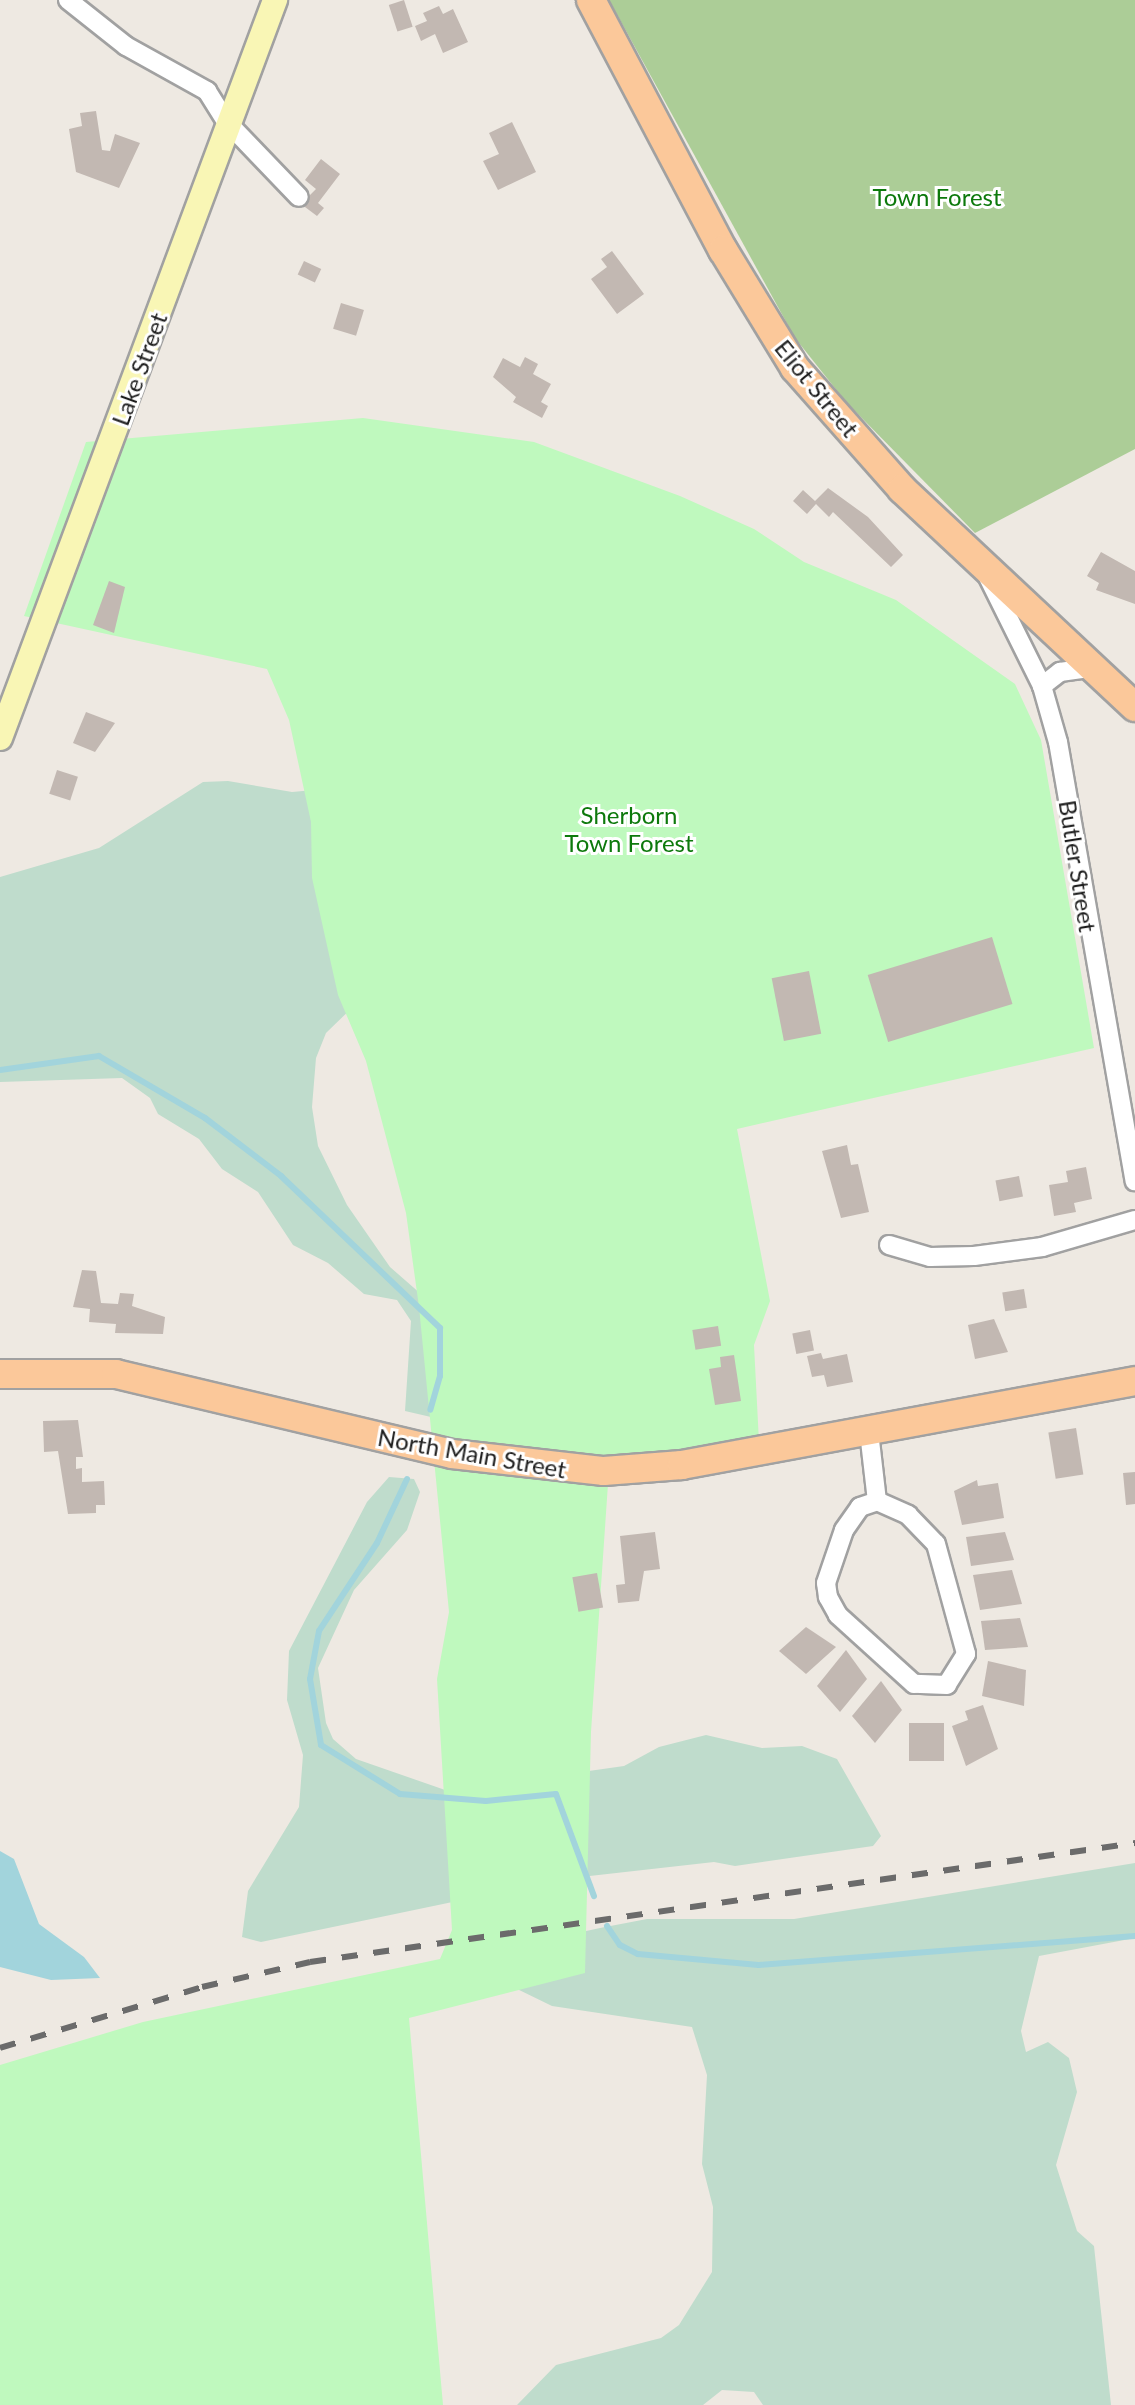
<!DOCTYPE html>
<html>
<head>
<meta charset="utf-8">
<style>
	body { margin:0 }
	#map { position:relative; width:1135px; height:2405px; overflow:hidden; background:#eee9e2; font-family:Lato,sans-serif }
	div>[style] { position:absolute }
	.forest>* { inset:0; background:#accd97 }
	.wetland>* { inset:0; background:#bfdccc }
	.park>* { inset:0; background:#bff9be }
	.water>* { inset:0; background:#a2d4dc }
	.stream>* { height:6px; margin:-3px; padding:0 3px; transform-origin:3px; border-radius:3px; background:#a2d4dc }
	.building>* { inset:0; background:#c2b8b2; transform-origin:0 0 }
	.roads { filter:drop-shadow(2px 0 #a1a1a1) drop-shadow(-2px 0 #a1a1a1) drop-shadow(0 2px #a1a1a1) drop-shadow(0 -2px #a1a1a1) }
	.street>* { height:18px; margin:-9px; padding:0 9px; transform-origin:9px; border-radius:9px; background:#fff }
	.secondary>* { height:24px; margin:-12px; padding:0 12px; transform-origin:12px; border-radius:12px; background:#f9f6b5 }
	.primary>* { height:28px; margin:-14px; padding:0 14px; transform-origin:14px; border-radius:14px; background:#fbc89a }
	.rail>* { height:6px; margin-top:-3px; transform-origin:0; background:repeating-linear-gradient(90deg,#6b6b6b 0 16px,transparent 0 32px) }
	span { translate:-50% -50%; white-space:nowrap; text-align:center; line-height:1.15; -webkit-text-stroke:6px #fff; paint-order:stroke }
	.park-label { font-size:24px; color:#0d790c }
	.street-label { font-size:24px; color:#1d1d1d }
</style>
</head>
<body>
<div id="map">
	<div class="forest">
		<div style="clip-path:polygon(609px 0,1135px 0,1135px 449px,975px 533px,846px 402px,795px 338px)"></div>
	</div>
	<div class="wetland">
		<div style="clip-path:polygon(228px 781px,292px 792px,402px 782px,360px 1000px,326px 1033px,316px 1058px,312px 1107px,318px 1146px,347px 1205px,390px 1267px,461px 1329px,444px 1420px,405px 1411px,411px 1321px,397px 1300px,364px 1294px,328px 1263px,293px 1245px,258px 1192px,222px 1169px,199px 1139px,158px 1114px,150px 1098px,122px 1078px,0 1082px,0 877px,99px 848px,203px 782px)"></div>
		<div style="clip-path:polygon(389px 1477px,414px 1479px,420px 1492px,407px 1530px,354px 1590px,318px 1668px,326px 1723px,333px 1739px,356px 1759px,448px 1791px,624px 1766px,659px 1747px,706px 1735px,762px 1748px,802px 1746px,837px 1759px,881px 1836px,873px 1846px,735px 1866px,714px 1862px,563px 1879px,261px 1942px,242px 1937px,248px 1891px,299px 1807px,303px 1755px,287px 1700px,289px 1651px,367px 1502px)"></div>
		<div style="clip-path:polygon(1135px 1863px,1135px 1938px,1039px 1956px,1021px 2031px,1026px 2052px,1048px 2042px,1069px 2058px,1077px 2092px,1056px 2165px,1077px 2231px,1094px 2246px,1111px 2405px,763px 2405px,754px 2392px,722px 2390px,703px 2405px,517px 2405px,556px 2365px,661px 2338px,679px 2325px,712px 2272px,713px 2207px,702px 2164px,707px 2075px,692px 2027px,552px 2006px,513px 1987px,577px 1933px,600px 1928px,647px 1919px,794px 1919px)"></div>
	</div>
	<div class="park">
		<div style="clip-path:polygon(363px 418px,534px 442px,680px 496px,754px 529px,804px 562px,896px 600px,1015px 684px,1041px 740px,1094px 1048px,737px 1129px,770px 1301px,754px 1345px,759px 1442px,608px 1484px,591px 1732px,585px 1973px,409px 2018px,443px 2405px,0 2405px,0 2065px,143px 2022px,440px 1959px,452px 1930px,437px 1679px,449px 1612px,419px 1307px,406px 1213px,366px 1061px,338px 995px,312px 878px,311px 822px,289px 720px,267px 669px,24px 616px,86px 442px)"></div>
	</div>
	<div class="water">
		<div style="clip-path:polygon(0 1851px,14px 1859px,39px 1924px,84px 1957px,100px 1978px,51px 1980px,0 1967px)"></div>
	</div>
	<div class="stream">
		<div style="left:0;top:1070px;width:100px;rotate:-8deg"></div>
		<div style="left:99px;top:1056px;width:123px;rotate:30.3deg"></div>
		<div style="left:205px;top:1118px;width:96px;rotate:37.3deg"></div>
		<div style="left:281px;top:1176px;width:220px;rotate:43.7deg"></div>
		<div style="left:440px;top:1328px;width:48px;rotate:90deg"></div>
		<div style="left:440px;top:1376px;width:35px;rotate:106deg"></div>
		<div style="left:407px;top:1479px;width:71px;rotate:115.1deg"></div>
		<div style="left:377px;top:1543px;width:105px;rotate:123.4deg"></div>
		<div style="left:319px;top:1631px;width:49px;rotate:100.6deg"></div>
		<div style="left:310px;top:1679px;width:67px;rotate:80.5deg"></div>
		<div style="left:321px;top:1745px;width:93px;rotate:31.8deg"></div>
		<div style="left:400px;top:1794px;width:86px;rotate:4.7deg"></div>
		<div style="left:486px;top:1801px;width:70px;rotate:-5.7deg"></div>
		<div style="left:556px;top:1794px;width:109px;rotate:69.6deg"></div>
		<div style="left:607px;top:1926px;width:23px;rotate:56deg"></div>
		<div style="left:620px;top:1945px;width:20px;rotate:27deg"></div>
		<div style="left:638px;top:1954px;width:121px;rotate:5.2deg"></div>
		<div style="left:759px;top:1965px;width:377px;rotate:-4.4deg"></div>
	</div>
	<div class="building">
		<div style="left:404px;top:0;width:28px;height:16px;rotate:72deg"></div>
		<div style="clip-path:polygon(439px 6px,443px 14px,453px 9px,468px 42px,443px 53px,435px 34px,421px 41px,415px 26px,427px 21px,423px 13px)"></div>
		<div style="clip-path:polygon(96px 111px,102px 150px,110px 151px,115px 134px,140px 143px,119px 188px,76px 172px,69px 129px,82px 126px,80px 113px)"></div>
		<div style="clip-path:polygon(512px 122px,536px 172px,498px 190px,483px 161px,499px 154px,489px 133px)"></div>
		<div style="clip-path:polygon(321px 159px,340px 174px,318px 203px,324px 208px,317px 216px,301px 204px,316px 189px,305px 180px)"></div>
		<div style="clip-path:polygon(612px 251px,644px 294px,617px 314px,591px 279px,607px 267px,601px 259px)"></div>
		<div style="left:304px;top:261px;width:19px;height:15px;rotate:25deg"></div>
		<div style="left:341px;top:303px;width:24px;height:27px;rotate:17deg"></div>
		<div style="clip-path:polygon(525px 357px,538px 364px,533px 374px,551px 384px,541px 402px,548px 406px,542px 418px,513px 402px,516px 397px,493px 377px,503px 358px,520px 367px)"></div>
		<div style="clip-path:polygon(828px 488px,868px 517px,903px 555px,891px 567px,833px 512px,829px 517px,816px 504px,807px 514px,793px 501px,803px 490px,815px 501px)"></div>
		<div style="clip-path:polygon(1101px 552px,1135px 571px,1135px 604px,1096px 590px,1099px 583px,1087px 576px)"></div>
		<div style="clip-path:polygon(109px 581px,125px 587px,114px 633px,93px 625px)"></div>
		<div style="clip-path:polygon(86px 712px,115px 723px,95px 752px,73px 743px)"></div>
		<div style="left:57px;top:770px;width:22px;height:25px;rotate:18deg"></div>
		<div style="left:992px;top:937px;width:70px;height:130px;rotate:73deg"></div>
		<div style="left:809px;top:971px;width:64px;height:38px;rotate:79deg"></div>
		<div style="clip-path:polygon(847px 1145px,851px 1165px,858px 1164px,869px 1212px,841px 1218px,822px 1151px)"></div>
		<div style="clip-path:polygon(1086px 1167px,1092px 1199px,1074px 1203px,1076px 1212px,1054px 1216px,1049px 1185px,1068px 1182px,1066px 1171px)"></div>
		<div style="left:1019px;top:1176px;width:21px;height:24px;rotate:79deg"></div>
		<div style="clip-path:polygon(82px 1270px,96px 1271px,101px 1303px,118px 1304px,120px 1293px,134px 1294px,132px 1306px,165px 1317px,163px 1334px,115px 1333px,116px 1324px,89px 1322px,90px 1309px,73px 1307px)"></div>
		<div style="left:1024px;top:1289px;width:19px;height:22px;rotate:81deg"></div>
		<div style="clip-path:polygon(994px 1319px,1008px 1352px,975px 1359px,968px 1325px)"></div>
		<div style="left:718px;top:1326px;width:20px;height:26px;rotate:81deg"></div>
		<div style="left:810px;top:1330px;width:21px;height:18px;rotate:79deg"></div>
		<div style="clip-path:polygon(821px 1353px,823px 1359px,847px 1354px,853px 1382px,827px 1387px,824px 1375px,812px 1377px,807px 1356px)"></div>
		<div style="clip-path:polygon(734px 1355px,741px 1401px,715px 1405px,709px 1369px,721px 1367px,720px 1357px)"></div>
		<div style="clip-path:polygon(78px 1420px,83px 1457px,76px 1457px,76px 1469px,82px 1468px,82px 1482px,104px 1481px,105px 1505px,96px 1505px,96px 1513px,68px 1514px,58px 1451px,44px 1452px,43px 1421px)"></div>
		<div style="left:1076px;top:1428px;width:47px;height:28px;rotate:81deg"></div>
		<div style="clip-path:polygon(1135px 1472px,1135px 1504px,1126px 1505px,1123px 1473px)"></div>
		<div style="clip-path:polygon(977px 1480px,978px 1486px,998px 1483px,1004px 1518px,962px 1525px,954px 1491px)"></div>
		<div style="clip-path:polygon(655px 1532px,660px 1569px,644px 1571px,639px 1601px,618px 1603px,616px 1585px,625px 1584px,620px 1536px)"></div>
		<div style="clip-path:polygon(1005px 1532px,1014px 1560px,971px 1566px,966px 1537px)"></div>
		<div style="clip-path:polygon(1012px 1570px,1022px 1604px,980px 1610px,973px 1575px)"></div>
		<div style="left:597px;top:1573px;width:35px;height:25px;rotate:80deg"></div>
		<div style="clip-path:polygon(1020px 1618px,1028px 1647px,985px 1650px,981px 1621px)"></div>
		<div style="clip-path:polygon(806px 1627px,836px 1647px,806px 1674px,779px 1651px)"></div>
		<div style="clip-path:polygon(846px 1650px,867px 1679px,840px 1712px,817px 1686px)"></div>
		<div style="clip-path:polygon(988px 1661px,1026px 1670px,1024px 1706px,982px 1696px)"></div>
		<div style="clip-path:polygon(881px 1681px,902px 1710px,875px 1743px,852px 1716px)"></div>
		<div style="clip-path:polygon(983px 1705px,998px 1749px,966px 1766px,952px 1726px,968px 1720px,965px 1711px)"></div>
		<div style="left:909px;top:1723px;width:35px;height:38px"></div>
	</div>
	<div class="roads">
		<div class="street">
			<div style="left:68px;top:0;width:74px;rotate:38.4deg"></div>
			<div style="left:126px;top:46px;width:93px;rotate:29.1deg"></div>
			<div style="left:207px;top:91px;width:36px;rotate:58deg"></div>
			<div style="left:226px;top:121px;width:105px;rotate:46.2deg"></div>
			<div style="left:988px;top:577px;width:122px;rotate:63.6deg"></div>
			<div style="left:1042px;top:686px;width:58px;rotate:74.1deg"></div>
			<div style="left:1058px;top:742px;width:446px;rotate:80.1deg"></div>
			<div style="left:1042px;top:686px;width:23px;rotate:-38deg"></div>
			<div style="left:1060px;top:672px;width:29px;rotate:-8deg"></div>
			<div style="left:889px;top:1245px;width:43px;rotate:16.3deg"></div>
			<div style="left:930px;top:1257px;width:44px;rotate:-1.3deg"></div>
			<div style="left:974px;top:1256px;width:69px;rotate:-7.5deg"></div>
			<div style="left:1042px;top:1247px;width:97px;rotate:-16.2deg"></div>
			<div style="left:869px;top:1432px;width:69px;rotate:83.4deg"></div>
			<div style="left:877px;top:1501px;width:34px;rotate:24deg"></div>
			<div style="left:908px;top:1515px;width:40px;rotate:46deg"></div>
			<div style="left:936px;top:1544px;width:114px;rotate:74.7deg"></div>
			<div style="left:966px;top:1654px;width:36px;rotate:122deg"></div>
			<div style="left:947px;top:1685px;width:33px;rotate:-178deg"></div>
			<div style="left:914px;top:1684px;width:103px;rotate:-137.8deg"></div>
			<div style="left:838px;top:1615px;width:21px;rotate:-119deg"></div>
			<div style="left:828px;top:1597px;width:14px;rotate:-98deg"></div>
			<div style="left:826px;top:1583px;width:56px;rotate:-71.2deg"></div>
			<div style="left:844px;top:1530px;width:28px;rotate:-55deg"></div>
			<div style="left:860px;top:1507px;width:18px;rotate:-19deg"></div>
		</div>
		<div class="secondary">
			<div style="left:0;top:738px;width:788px;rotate:-69.56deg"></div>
		</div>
		<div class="primary">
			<div style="left:591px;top:0;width:283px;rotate:62.2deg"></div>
			<div style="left:723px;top:250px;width:138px;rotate:58.6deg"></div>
			<div style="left:795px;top:368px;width:162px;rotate:48.5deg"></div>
			<div style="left:902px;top:489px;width:319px;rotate:43.1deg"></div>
			<div style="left:0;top:1374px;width:116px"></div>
			<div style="left:116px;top:1374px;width:345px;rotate:13.4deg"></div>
			<div style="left:452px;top:1454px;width:153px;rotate:6.4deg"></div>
			<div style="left:604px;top:1471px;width:78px;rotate:-4.4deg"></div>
			<div style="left:682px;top:1465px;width:461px;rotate:-10.5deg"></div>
		</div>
	</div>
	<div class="rail">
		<div style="left:0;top:2048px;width:211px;rotate:-16.8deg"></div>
		<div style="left:202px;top:1987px;width:111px;rotate:-13deg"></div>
		<div style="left:310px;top:1962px;width:834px;rotate:-8.21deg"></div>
	</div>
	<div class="park-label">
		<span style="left:937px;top:197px">Town Forest</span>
		<span style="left:629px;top:829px">Sherborn<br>Town Forest</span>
	</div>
	<div class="street-label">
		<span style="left:139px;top:369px;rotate:-70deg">Lake Street</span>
		<span style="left:817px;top:388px;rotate:51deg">Eliot Street</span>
		<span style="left:1078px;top:866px;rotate:81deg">Butler Street</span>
		<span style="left:472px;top:1453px;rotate:10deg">North Main Street</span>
	</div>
</div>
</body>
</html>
